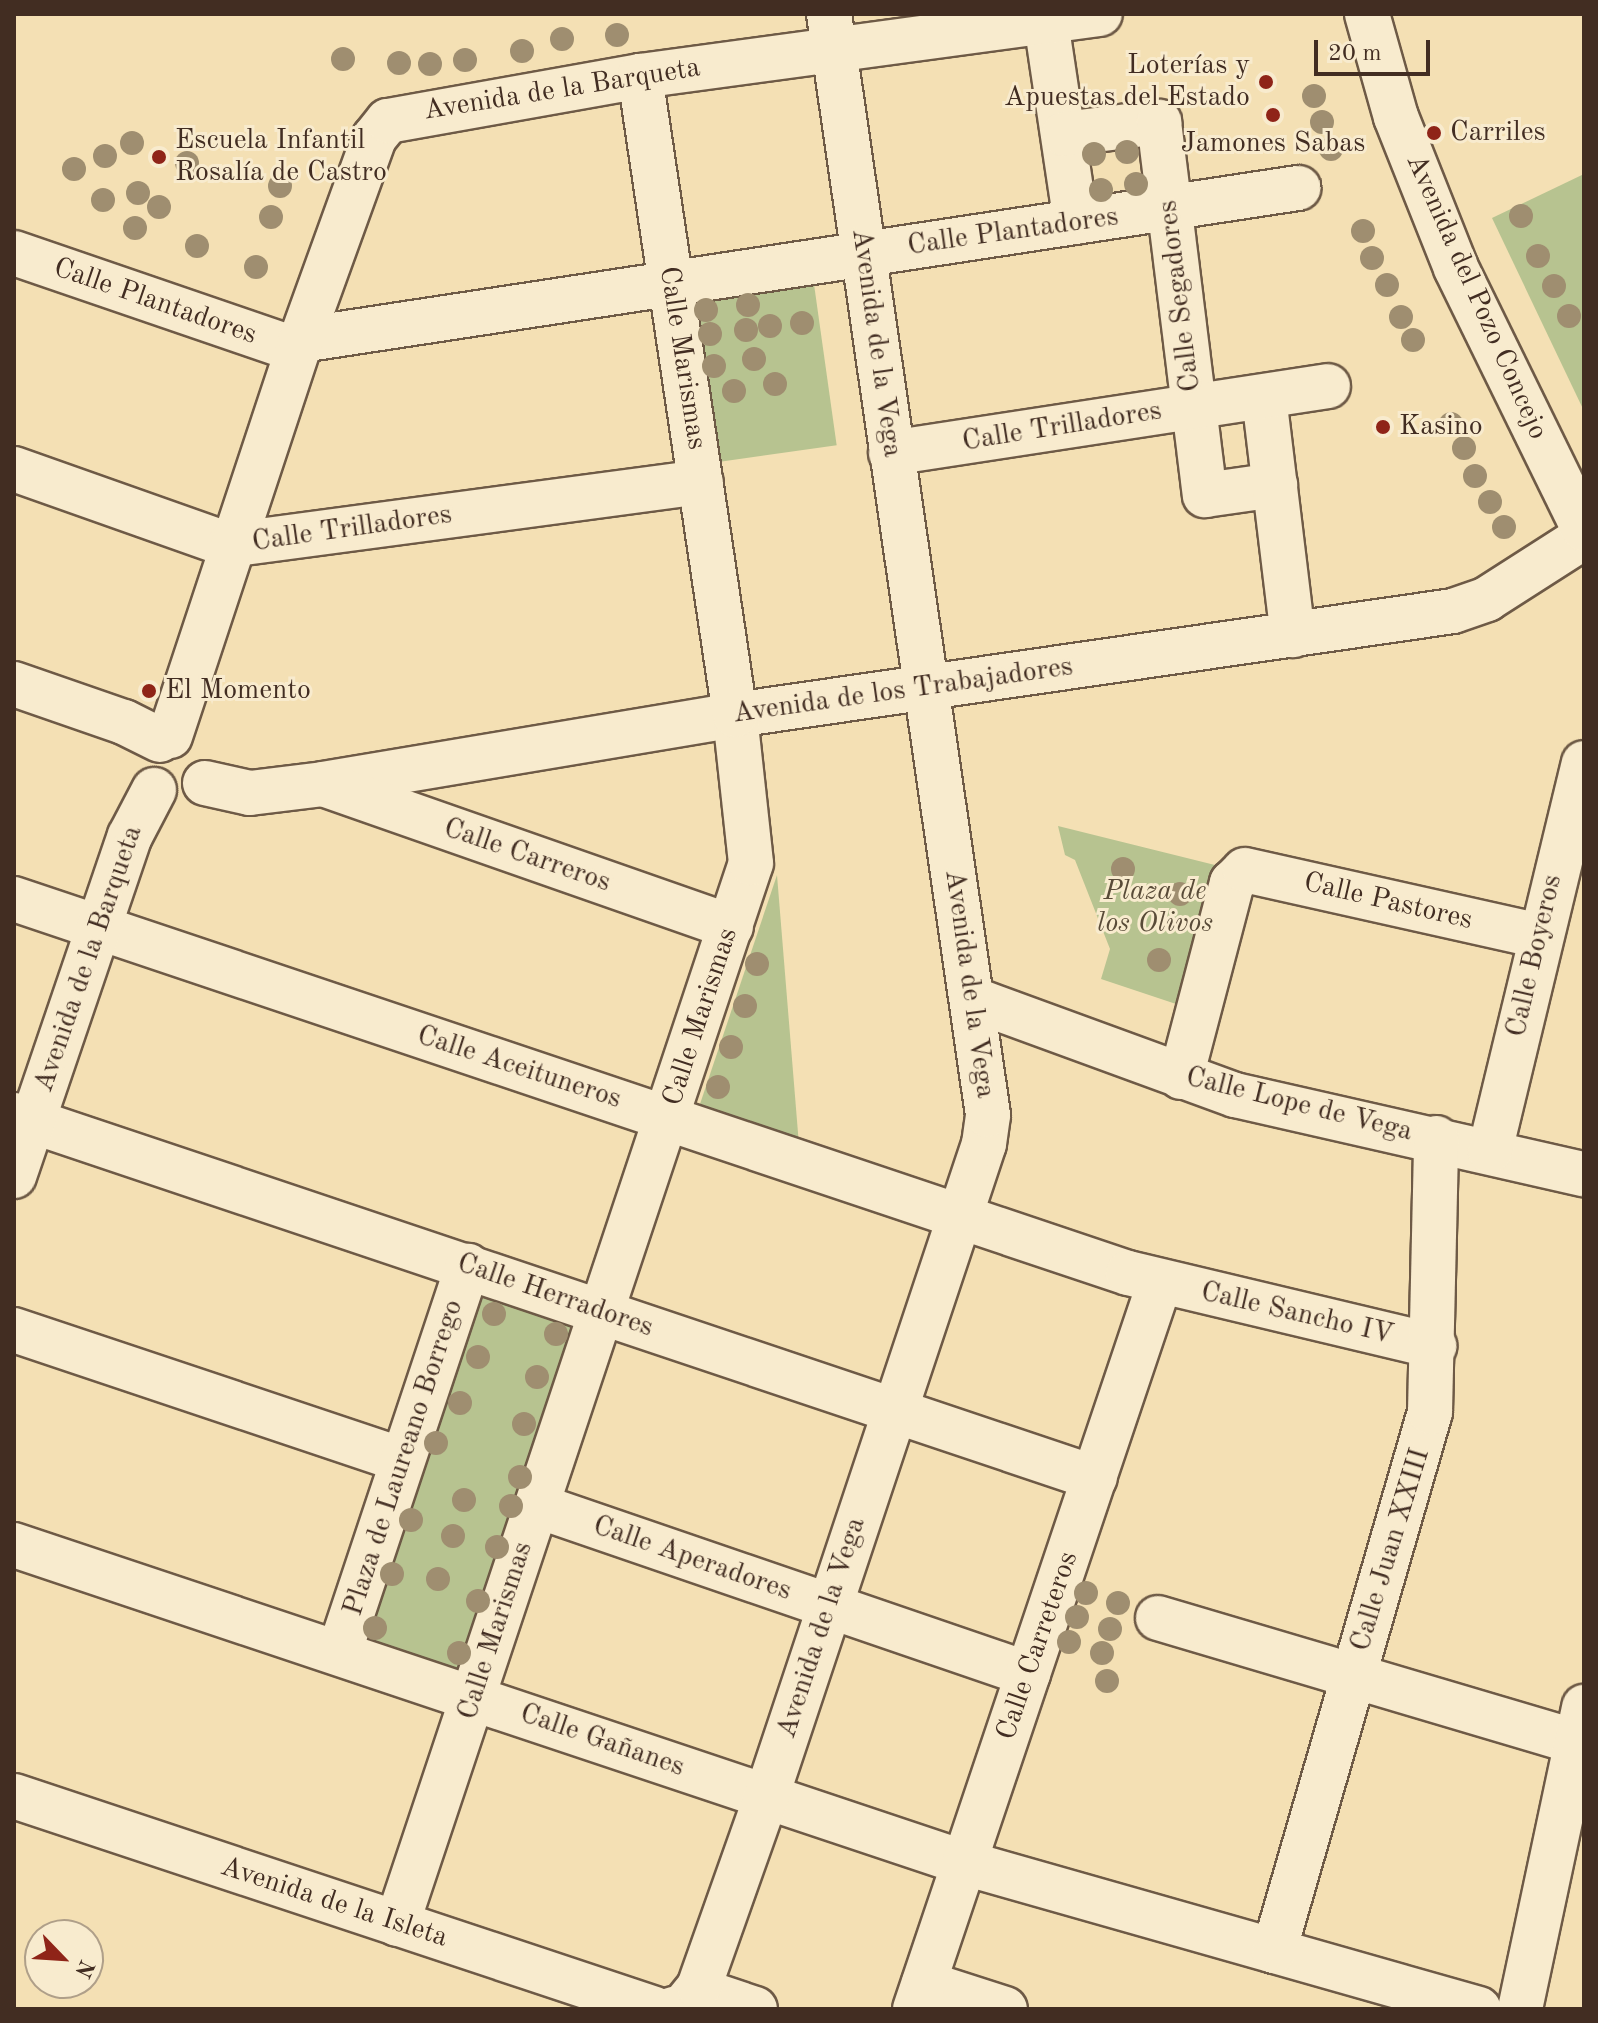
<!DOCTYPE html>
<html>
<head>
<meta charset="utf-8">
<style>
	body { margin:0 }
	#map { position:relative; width:1598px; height:2023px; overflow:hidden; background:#f4e0b4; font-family:"Old Standard TT",serif }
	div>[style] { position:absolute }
	.green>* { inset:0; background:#b7c390; transform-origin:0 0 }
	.roads { filter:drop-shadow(2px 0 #6e5a46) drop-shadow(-2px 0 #6e5a46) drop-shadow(0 2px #6e5a46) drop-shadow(0 -2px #6e5a46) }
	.street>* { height:44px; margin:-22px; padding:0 22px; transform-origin:22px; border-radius:22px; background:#f8ebce }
	.secondary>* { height:44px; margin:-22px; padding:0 22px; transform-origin:22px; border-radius:22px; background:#f8ebce }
	.trees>* { width:24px; height:24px; margin:-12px; border-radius:50%; background:#9f8e70 }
	.dots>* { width:22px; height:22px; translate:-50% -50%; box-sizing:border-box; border:4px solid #f8ebce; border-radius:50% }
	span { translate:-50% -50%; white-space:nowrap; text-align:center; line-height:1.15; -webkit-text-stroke:6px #f8ebce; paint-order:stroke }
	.poi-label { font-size:28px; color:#422d22 }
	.right { translate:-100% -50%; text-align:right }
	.left { translate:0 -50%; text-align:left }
	.street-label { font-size:28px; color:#422d22 }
	.park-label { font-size:28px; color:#594b38; font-style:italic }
	.frame { position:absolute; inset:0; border:16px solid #422d22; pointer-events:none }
	.north { position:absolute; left:24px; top:1919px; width:80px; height:80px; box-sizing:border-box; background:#f8ebce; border:2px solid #af9f89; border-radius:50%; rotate:115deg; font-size:22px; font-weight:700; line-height:32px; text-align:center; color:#422d22 }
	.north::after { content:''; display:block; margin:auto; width:28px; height:36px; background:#8f2418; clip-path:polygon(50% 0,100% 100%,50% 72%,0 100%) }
	.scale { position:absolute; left:1314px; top:40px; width:116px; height:36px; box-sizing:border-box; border:4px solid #422d22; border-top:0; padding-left:10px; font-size:24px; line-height:28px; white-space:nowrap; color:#422d22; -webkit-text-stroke:6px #f8ebce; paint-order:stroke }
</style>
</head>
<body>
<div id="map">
	<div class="green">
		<div style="clip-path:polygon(1584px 174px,1584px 411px,1492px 218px)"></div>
		<div style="left:813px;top:277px;width:170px;height:123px;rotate:82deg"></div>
		<div style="clip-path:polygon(1058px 826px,1223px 867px,1188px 1008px,1101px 979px,1110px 949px,1075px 860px,1065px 855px)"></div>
		<div style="clip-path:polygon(777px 875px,799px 1145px,698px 1110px)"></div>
		<div style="left:475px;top:1283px;width:117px;height:378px;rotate:18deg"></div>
	</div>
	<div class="roads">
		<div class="street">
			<div style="left:1046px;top:22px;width:202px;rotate:81.5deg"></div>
			<div style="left:1064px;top:134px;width:96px;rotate:-7.2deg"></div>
			<div style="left:1159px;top:122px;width:376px;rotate:83deg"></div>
			<div style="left:1205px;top:495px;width:71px;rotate:-8.1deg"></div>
			<div style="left:14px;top:253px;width:299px;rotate:18.9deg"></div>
			<div style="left:301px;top:340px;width:1009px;rotate:-8.67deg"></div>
			<div style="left:1264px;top:397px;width:240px;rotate:83.1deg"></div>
			<div style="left:891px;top:453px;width:442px;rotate:-8.7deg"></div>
			<div style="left:14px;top:469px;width:228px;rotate:19.5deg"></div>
			<div style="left:229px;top:545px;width:476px;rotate:-7.6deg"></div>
			<div style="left:14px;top:684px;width:116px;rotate:19.1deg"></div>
			<div style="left:124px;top:722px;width:40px;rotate:26.6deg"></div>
			<div style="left:170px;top:736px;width:417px;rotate:-71.7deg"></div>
			<div style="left:301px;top:340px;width:215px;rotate:-70.1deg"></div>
			<div style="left:374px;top:138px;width:22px;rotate:-51deg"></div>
			<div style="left:388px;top:121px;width:256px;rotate:-10.1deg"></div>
			<div style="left:640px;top:76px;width:464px;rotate:-7.7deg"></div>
			<div style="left:205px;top:783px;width:46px;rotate:12.5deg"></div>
			<div style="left:250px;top:793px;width:74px;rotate:-7deg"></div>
			<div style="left:323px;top:784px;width:418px;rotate:-9.5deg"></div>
			<div style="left:735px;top:715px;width:725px;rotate:-8.24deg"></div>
			<div style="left:1453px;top:611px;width:36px;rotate:-19deg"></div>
			<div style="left:1487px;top:599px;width:115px;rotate:-32.6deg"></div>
			<div style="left:326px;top:785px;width:429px;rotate:19.3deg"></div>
			<div style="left:14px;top:899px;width:1175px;rotate:18.56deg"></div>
			<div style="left:1128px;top:1273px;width:315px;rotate:13.4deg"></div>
			<div style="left:975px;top:1000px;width:277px;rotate:20.1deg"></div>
			<div style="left:1235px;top:1095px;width:358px;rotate:12.8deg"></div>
			<div style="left:1181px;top:1077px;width:201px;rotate:-75.3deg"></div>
			<div style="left:1232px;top:883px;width:18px;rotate:-45deg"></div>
			<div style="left:1245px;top:870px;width:302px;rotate:12.6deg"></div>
			<div style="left:14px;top:1115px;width:1140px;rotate:18.56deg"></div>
			<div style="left:1490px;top:1151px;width:399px;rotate:-76.4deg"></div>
			<div style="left:14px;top:1176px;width:359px;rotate:-71.2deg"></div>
			<div style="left:130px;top:836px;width:52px;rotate:-62.4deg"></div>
			<div style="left:14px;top:1330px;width:409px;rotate:18.5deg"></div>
			<div style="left:538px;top:1506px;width:518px;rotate:18.92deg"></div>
			<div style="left:14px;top:1545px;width:1003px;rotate:18.49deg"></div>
			<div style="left:965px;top:1863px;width:534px;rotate:15.86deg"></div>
			<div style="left:1158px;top:1618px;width:444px;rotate:16.5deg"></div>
			<div style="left:340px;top:1650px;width:405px;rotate:-71.6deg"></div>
			<div style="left:14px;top:1796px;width:675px;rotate:18.38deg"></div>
			<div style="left:397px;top:1924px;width:1118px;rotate:-71.55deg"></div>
			<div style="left:751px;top:863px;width:149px;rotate:-96.2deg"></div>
			<div style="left:735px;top:715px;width:646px;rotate:-98.46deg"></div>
			<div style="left:1274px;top:1951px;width:561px;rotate:-73.86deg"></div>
			<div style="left:1430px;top:1412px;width:274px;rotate:-88.7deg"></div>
			<div style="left:924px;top:1983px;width:85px;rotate:17.8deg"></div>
			<div style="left:698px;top:1990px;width:60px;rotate:18.4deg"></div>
			<div style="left:673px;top:2009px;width:10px;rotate:-11deg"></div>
			<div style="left:683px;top:2007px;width:26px;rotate:-51deg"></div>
			<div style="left:699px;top:1987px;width:201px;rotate:-70.5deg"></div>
			<div style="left:766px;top:1798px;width:689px;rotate:-71.57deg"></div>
			<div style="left:984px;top:1144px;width:29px;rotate:-82deg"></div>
			<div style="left:988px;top:1115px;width:1112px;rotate:-98.22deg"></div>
			<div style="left:915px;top:2009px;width:767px;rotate:-71.38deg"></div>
			<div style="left:1520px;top:2009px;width:309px;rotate:-78deg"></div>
		</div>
		<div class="secondary">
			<div style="left:1367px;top:14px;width:107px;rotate:74.3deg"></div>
			<div style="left:1396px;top:117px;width:162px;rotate:68.3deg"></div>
			<div style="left:1456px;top:268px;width:291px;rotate:63.9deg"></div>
		</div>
	</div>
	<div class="trees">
		<div style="left:617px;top:35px"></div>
		<div style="left:562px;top:39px"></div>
		<div style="left:522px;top:51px"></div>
		<div style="left:343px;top:59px"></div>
		<div style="left:465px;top:60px"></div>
		<div style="left:399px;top:63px"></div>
		<div style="left:430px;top:64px"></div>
		<div style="left:1314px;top:96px"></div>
		<div style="left:1322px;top:122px"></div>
		<div style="left:132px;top:143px"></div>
		<div style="left:1331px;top:149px"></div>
		<div style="left:1127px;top:152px"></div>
		<div style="left:1094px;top:154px"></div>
		<div style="left:105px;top:156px"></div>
		<div style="left:187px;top:163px"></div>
		<div style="left:74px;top:169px"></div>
		<div style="left:1136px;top:184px"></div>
		<div style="left:280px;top:186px"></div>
		<div style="left:1101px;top:190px"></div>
		<div style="left:138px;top:193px"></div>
		<div style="left:103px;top:200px"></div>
		<div style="left:159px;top:207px"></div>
		<div style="left:1521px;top:216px"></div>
		<div style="left:271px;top:217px"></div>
		<div style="left:135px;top:228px"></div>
		<div style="left:1363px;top:231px"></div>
		<div style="left:197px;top:246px"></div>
		<div style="left:1538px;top:256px"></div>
		<div style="left:1372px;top:258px"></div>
		<div style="left:256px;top:267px"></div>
		<div style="left:1387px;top:285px"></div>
		<div style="left:1554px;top:286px"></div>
		<div style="left:748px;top:305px"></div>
		<div style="left:706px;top:310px"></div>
		<div style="left:1569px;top:316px"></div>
		<div style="left:1401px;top:317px"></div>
		<div style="left:802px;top:323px"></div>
		<div style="left:770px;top:326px"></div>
		<div style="left:746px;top:330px"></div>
		<div style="left:710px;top:334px"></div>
		<div style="left:1413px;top:340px"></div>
		<div style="left:754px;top:359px"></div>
		<div style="left:714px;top:366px"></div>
		<div style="left:775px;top:384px"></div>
		<div style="left:734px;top:391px"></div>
		<div style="left:1451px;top:424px"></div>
		<div style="left:1464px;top:448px"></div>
		<div style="left:1475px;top:476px"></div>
		<div style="left:1490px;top:502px"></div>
		<div style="left:1504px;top:527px"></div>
		<div style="left:1123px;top:869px"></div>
		<div style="left:1180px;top:894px"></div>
		<div style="left:1159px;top:960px"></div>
		<div style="left:757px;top:964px"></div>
		<div style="left:745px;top:1006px"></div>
		<div style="left:731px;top:1047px"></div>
		<div style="left:718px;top:1087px"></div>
		<div style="left:494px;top:1314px"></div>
		<div style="left:556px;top:1334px"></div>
		<div style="left:478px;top:1357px"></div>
		<div style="left:537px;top:1377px"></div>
		<div style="left:460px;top:1403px"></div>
		<div style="left:524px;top:1424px"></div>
		<div style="left:436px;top:1443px"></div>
		<div style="left:520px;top:1477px"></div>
		<div style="left:464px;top:1500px"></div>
		<div style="left:511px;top:1506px"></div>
		<div style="left:411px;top:1520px"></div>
		<div style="left:453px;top:1536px"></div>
		<div style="left:497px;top:1547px"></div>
		<div style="left:392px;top:1574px"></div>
		<div style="left:438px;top:1579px"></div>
		<div style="left:1086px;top:1593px"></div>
		<div style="left:478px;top:1601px"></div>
		<div style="left:1118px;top:1603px"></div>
		<div style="left:1077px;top:1617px"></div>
		<div style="left:375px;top:1628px"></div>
		<div style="left:1110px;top:1629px"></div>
		<div style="left:1069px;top:1642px"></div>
		<div style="left:459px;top:1653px"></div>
		<div style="left:1102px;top:1653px"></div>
		<div style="left:1107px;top:1681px"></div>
	</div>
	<div class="dots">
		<div style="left:1266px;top:82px;background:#8f2418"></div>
		<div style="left:1273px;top:115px;background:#8f2418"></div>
		<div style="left:1434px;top:133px;background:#8f2418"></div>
		<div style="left:159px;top:157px;background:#8f2418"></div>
		<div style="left:1383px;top:427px;background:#8f2418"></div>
		<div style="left:149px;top:691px;background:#8f2418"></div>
	</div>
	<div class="poi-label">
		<span class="right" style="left:1250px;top:82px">Loterías y<br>Apuestas del Estado</span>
		<span class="left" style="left:1450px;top:133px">Carriles</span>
		<span class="left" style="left:175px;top:157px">Escuela Infantil<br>Rosalía de Castro</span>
		<span style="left:1273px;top:144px">Jamones Sabas</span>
		<span class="left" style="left:1399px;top:427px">Kasino</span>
		<span class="left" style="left:165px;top:691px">El Momento</span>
	</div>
	<div class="street-label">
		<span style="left:562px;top:90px;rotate:-9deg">Avenida de la Barqueta</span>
		<span style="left:1013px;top:232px;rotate:-8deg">Calle Plantadores</span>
		<span style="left:1180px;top:296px;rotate:-97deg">Calle Segadores</span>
		<span style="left:1476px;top:297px;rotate:66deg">Avenida del Pozo Concejo</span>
		<span style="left:155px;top:302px;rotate:19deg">Calle Plantadores</span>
		<span style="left:876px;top:343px;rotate:82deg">Avenida de la Vega</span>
		<span style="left:682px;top:358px;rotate:81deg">Calle Marismas</span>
		<span style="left:1062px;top:427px;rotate:-9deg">Calle Trilladores</span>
		<span style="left:352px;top:529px;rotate:-8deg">Calle Trilladores</span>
		<span style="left:903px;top:691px;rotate:-8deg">Avenida de los Trabajadores</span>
		<span style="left:527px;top:856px;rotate:19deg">Calle Carreros</span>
		<span style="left:1388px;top:902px;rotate:13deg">Calle Pastores</span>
		<span style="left:1535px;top:956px;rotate:-77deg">Calle Boyeros</span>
		<span style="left:89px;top:959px;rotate:-71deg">Avenida de la Barqueta</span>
		<span style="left:969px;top:984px;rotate:82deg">Avenida de la Vega</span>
		<span style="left:701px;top:1017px;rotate:-72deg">Calle Marismas</span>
		<span style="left:519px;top:1068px;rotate:18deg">Calle Aceituneros</span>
		<span style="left:1299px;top:1105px;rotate:14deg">Calle Lope de Vega</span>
		<span style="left:555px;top:1296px;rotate:19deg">Calle Herradores</span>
		<span style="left:1297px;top:1314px;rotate:13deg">Calle Sancho IV</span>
		<span style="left:404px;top:1458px;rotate:-72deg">Plaza de Laureano Borrego</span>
		<span style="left:1391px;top:1550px;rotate:-73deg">Calle Juan XXIII</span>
		<span style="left:692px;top:1559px;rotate:19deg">Calle Aperadores</span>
		<span style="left:822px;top:1628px;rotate:-72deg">Avenida de la Vega</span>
		<span style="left:496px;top:1631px;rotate:-72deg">Calle Marismas</span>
		<span style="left:1038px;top:1646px;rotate:-71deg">Calle Carreteros</span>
		<span style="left:602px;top:1741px;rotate:19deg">Calle Gañanes</span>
		<span style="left:334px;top:1903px;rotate:18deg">Avenida de la Isleta</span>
	</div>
	<div class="park-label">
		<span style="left:1155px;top:908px">Plaza de<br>los Olivos</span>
	</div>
	<div class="frame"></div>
	<div class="north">N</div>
	<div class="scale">20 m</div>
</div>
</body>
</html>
